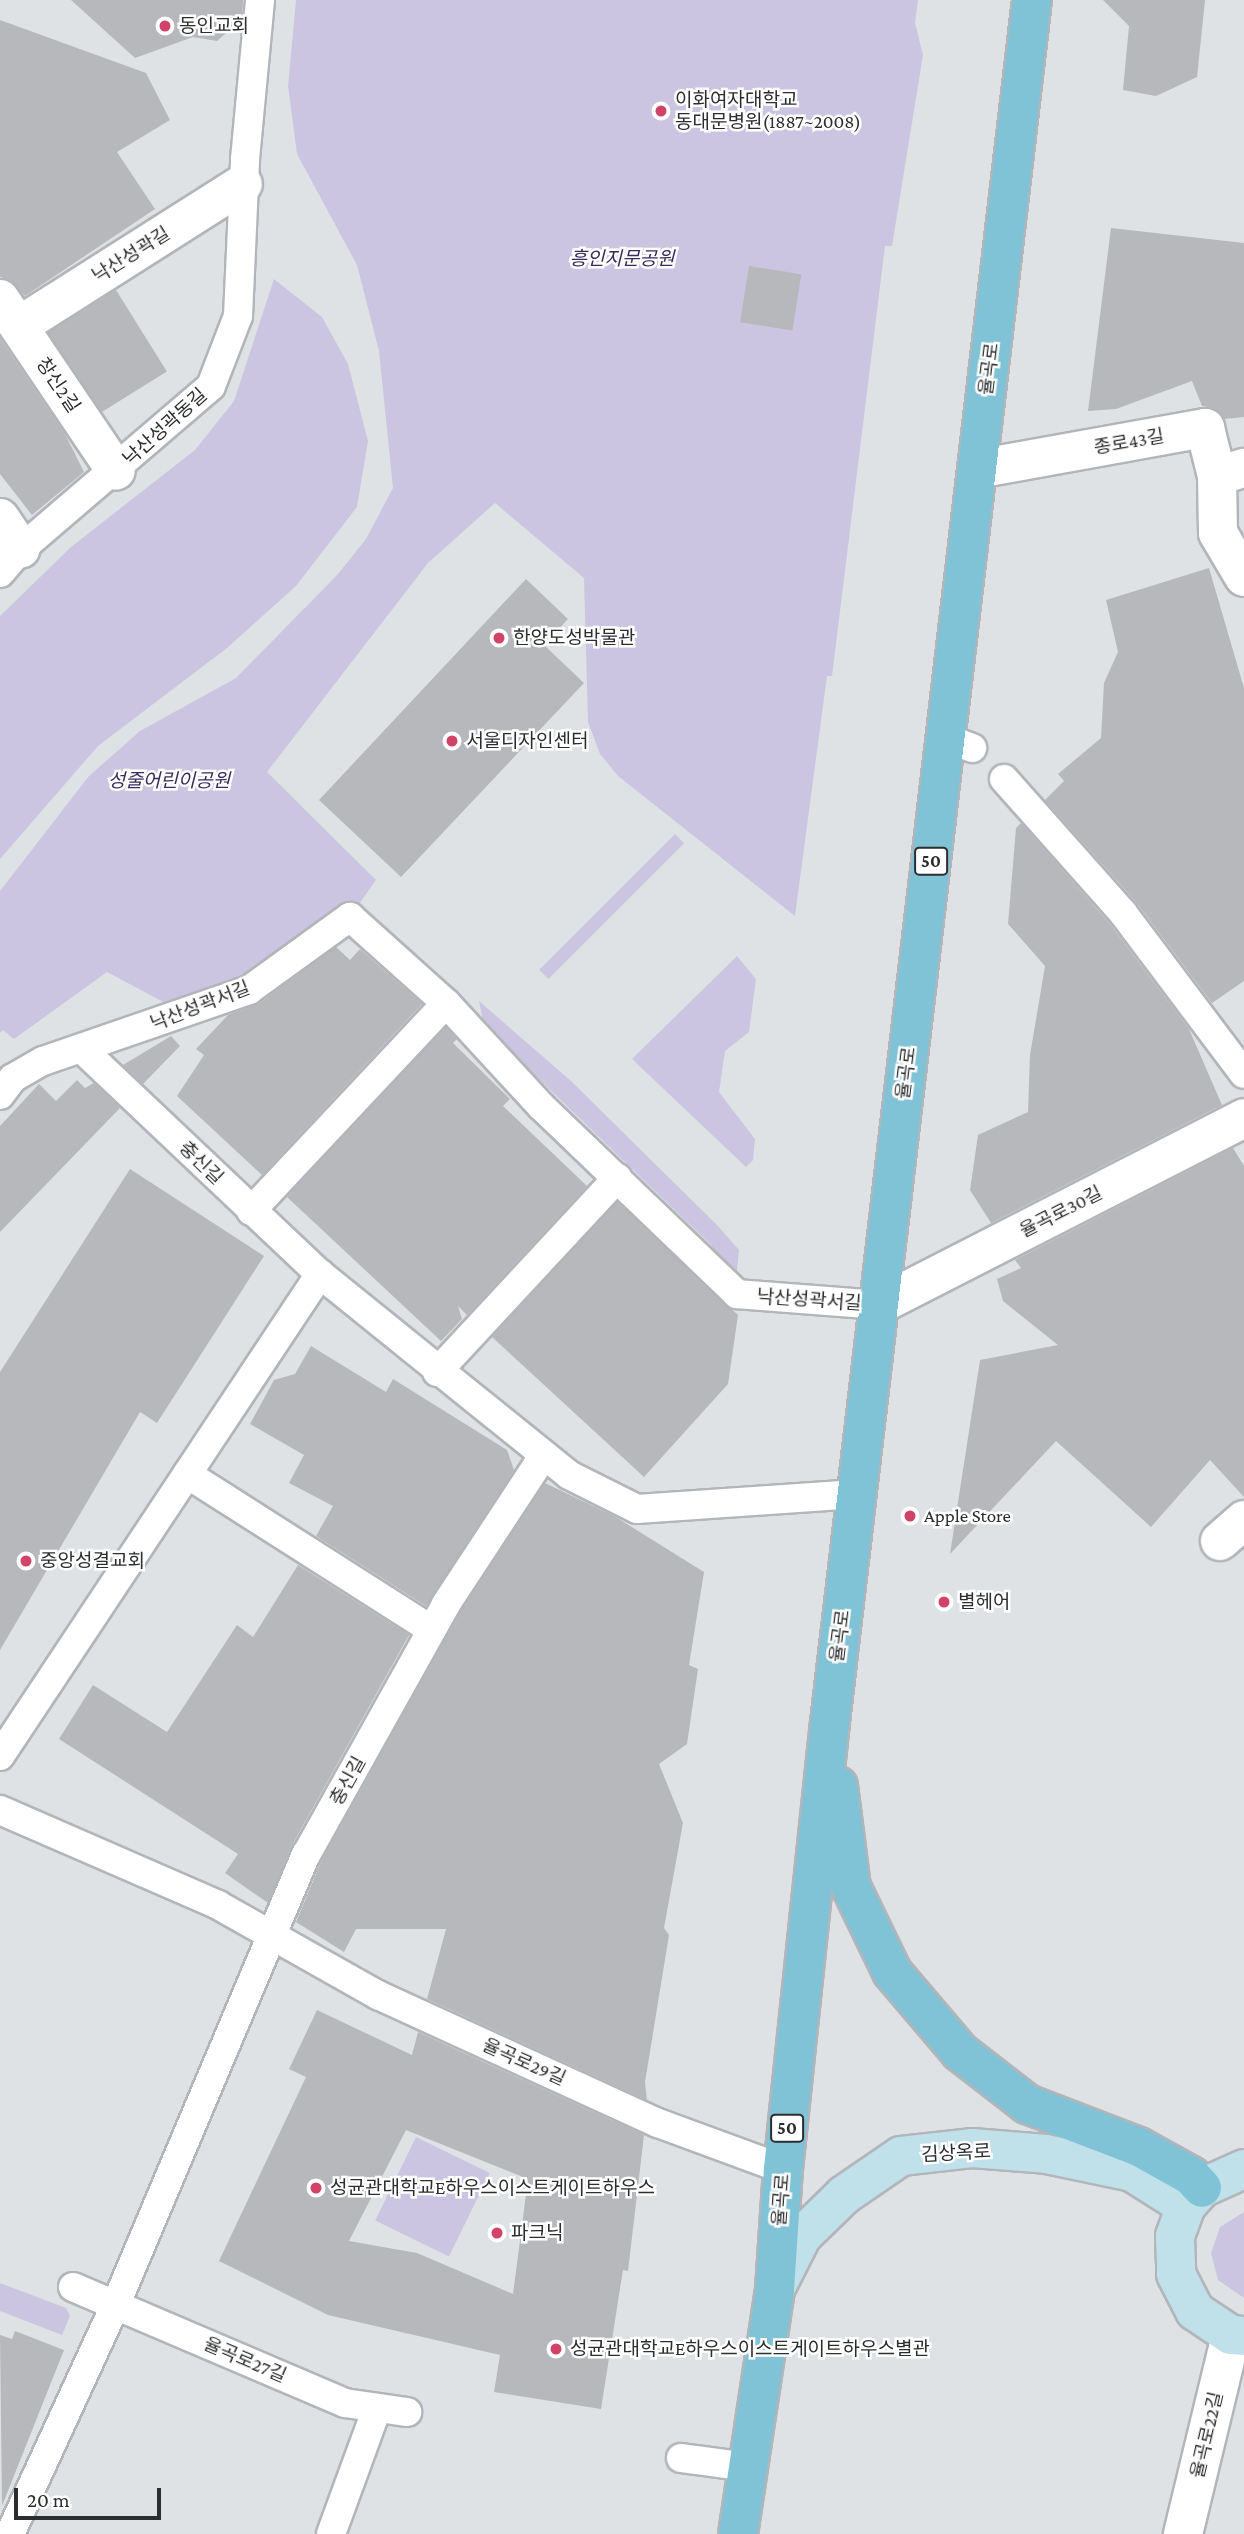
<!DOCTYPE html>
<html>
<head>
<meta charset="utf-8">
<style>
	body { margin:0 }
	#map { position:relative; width:1244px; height:2534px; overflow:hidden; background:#dee2e5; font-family:"Crimson Pro","Noto Sans KR",serif }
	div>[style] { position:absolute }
	.green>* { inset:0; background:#cbc5e2; transform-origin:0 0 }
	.building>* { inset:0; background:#b7b8bc; transform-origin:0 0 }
	.roads { filter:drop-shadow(2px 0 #b2b5b9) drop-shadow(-2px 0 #b2b5b9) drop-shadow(0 2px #b2b5b9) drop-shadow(0 -2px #b2b5b9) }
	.lane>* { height:28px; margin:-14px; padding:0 14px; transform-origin:14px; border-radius:14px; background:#fff }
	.street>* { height:38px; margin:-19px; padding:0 19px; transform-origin:19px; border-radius:19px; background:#fff }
	.secondary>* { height:38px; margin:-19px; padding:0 19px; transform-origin:19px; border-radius:19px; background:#c0e1ea }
	.primary>* { height:38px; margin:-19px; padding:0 19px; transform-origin:19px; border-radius:19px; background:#81c3d6 }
	.dots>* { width:19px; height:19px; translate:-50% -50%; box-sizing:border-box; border:4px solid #fff; border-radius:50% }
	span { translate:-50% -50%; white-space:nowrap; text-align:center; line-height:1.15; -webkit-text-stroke:5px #fff; paint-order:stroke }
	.shield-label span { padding:2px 5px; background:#fff; border:2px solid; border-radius:5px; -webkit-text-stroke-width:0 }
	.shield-label { font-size:18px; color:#2b2d2e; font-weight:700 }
	.poi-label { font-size:19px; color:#2b2d2e }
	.left { translate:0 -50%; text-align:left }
	.street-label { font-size:19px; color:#2b2d2e }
	.park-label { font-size:19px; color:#3a2b5c; font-style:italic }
	.scale { position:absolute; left:14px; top:2488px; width:147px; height:32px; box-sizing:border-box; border:4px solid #2b2d2e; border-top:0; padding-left:9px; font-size:21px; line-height:24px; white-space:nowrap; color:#2b2d2e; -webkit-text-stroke:5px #fff; paint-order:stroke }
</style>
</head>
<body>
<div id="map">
	<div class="green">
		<div style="clip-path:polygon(296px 0,918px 0,915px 23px,923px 55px,892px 246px,885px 246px,832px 676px,827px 676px,795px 916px,618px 776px,600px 754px,588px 722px,584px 578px,495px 503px,428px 563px,267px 772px,376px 880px,350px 917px,249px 990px,167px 1004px,107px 972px,14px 1039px,3px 1030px,0 1033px,0 891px,89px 776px,140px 731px,236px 678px,338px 574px,366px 539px,393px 488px,379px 351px,357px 265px,297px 154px,288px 86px)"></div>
		<div style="clip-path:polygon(274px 279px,322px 317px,348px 364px,368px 441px,357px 507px,296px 586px,227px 648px,98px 746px,0 859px,0 616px,71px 547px,195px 450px,234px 401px)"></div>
		<div style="left:675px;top:834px;width:13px;height:192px;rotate:45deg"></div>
		<div style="clip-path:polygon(737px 956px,756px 979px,749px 1032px,725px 1051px,719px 1092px,755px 1139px,753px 1160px,746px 1167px,632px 1059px)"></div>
		<div style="clip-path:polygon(479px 1001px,571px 1081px,718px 1226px,739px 1250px,736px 1280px,715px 1260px,712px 1246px,484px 1026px)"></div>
		<div style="left:416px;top:2137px;width:82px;height:93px;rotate:26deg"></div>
		<div style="clip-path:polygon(1244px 2212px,1244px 2298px,1218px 2280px,1211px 2253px,1220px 2227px)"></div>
		<div style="clip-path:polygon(0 2283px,66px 2308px,70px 2316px,62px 2335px,0 2311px)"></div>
	</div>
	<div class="building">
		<div style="clip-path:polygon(71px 0,243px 0,242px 19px,217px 41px,193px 37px,135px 58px)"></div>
		<div style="clip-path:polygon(1103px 0,1205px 0,1197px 77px,1156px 96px,1123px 90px,1129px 26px)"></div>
		<div style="clip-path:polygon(0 20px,146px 73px,170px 120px,117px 152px,155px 209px,25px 296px,10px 280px,0 277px)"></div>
		<div style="clip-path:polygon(1111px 228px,1244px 243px,1244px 417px,1224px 419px,1213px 408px,1202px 406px,1192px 381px,1116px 409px,1088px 411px)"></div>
		<div style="left:749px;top:266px;width:53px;height:57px;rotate:9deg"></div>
		<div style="left:116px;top:290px;width:96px;height:80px;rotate:58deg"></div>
		<div style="clip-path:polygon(0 338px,65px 434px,84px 472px,32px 515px,0 474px)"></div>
		<div style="clip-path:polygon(1209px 568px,1244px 688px,1244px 981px,1212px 1003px,1136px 902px,1045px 800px,1064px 781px,1058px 774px,1101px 738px,1104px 683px,1118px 652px,1106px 600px)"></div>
		<div style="clip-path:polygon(526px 579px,568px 619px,544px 645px,584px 683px,401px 877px,319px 800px)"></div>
		<div style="clip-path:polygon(1021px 823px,1110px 924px,1189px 1029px,1222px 1105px,991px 1223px,970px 1190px,978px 1135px,1028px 1112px,1030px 1055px,1045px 966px,1008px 924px,1016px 828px)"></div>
		<div style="clip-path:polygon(336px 947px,350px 960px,360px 949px,422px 1004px,262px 1175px,177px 1096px,204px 1055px,196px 1049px,228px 1015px,258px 1004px)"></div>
		<div style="clip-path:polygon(446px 1027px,457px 1039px,453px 1043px,510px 1099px,503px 1106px,587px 1186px,467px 1315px,458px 1306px,462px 1319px,441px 1341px,287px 1197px)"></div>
		<div style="clip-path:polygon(171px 1036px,180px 1046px,143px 1084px,123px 1065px)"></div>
		<div style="clip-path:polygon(77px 1080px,85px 1088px,94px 1083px,120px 1108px,0 1232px,0 1126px,39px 1084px,56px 1101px)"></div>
		<div style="clip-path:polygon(1233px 1148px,1244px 1166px,1244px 1497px,1210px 1460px,1151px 1527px,1056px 1441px,950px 1554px,980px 1360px,1058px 1345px,1003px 1301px,997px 1279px,1021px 1268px,1015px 1260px)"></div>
		<div style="clip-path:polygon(130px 1169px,264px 1256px,157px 1423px,140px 1412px,0 1650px,0 1372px)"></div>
		<div style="clip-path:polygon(617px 1202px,738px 1315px,728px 1384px,644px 1477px,492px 1337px)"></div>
		<div style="clip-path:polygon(311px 1346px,386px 1392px,393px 1379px,507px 1450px,514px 1470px,426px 1606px,316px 1536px,333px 1506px,289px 1483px,304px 1455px,250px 1424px,274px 1380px,295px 1374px)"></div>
		<div style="clip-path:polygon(545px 1483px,614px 1516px,704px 1572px,689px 1665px,698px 1669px,687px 1744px,659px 1764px,683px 1823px,664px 1928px,669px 1935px,645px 2082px,647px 2100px,427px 1999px,446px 1929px,356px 1929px,344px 1952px,296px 1922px,321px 1862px,460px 1613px)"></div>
		<div style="clip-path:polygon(298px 1565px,409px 1635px,291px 1847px,268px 1903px,225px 1873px,238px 1854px,59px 1739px,93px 1685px,167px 1732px,237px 1625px,253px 1637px)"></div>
		<div style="clip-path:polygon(evenodd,317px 2010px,412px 2055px,418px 2032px,644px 2135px,628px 2271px,623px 2270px,601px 2409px,494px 2392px,500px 2355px,328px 2315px,219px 2261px,306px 2077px,289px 2069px,317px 2010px,406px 2130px,528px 2179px,513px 2294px,417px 2253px,349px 2241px,406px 2130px)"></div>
		<div style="clip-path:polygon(15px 2331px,64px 2350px,2px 2506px,0 2335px,12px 2339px)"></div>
	</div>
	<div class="roads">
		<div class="lane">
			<div style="left:0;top:573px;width:32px;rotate:-49deg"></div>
			<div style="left:21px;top:549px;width:250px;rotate:-40.6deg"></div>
			<div style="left:211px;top:386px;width:75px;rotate:-68.9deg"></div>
			<div style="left:238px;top:316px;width:157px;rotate:-87.4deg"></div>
			<div style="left:245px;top:159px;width:160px;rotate:-84.6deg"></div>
			<div style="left:946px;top:738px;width:28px;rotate:21deg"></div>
			<div style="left:1004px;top:779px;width:179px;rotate:48.4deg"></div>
			<div style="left:1123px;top:913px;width:201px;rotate:53.1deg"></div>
			<div style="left:83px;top:1050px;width:326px;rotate:43.4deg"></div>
			<div style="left:0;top:1095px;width:21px;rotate:-53deg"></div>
			<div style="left:13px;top:1078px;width:34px;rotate:-30deg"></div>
			<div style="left:43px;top:1061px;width:218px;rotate:-19deg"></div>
			<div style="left:249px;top:990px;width:125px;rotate:-35.9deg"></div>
			<div style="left:350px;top:917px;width:129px;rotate:41.9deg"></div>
			<div style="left:446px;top:1003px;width:140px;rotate:47.3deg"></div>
			<div style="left:541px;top:1106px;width:272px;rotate:43.8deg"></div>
			<div style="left:737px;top:1294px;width:142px;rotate:4.4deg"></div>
			<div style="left:251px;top:1211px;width:285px;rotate:-46.8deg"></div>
			<div style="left:437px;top:1372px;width:265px;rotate:-47.1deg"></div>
			<div style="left:187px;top:1474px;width:290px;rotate:32.5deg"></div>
			<div style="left:0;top:1756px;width:579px;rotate:-56.42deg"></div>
			<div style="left:320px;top:1274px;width:320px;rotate:38.9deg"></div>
			<div style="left:569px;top:1475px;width:76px;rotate:26.6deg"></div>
			<div style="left:637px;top:1509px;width:220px;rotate:-3.9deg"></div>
			<div style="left:0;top:1810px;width:238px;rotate:23.5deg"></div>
			<div style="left:218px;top:1905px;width:184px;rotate:29.4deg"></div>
			<div style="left:378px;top:1995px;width:308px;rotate:24.6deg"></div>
			<div style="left:658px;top:2123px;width:133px;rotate:20.2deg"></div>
			<div style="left:73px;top:2287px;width:296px;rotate:23.1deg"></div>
			<div style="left:345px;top:2403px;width:63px;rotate:8.3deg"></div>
			<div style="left:681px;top:2458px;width:68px;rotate:7.7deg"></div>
			<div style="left:10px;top:2534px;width:253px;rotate:-65.3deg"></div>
			<div style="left:116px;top:2304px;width:488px;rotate:-67.1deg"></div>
			<div style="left:306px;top:1855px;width:287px;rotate:-60.8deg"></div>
			<div style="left:446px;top:1604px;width:178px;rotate:-56.7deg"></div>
			<div style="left:331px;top:2534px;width:134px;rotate:-69.9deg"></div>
		</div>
		<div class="street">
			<div style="left:0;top:299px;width:207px;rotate:56deg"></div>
			<div style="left:19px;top:326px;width:265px;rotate:-32.4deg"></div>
			<div style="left:977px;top:469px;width:232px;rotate:-10.2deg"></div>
			<div style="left:1205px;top:428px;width:49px;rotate:76deg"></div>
			<div style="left:1217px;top:476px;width:28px;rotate:-17deg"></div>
			<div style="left:1217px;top:476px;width:57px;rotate:89deg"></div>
			<div style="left:1218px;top:533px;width:51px;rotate:59.4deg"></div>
			<div style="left:0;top:518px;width:37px;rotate:56deg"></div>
			<div style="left:879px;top:1305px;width:410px;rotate:-27.1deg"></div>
			<div style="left:1220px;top:1541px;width:32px;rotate:-41deg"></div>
			<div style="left:1183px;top:2534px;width:205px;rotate:-76.4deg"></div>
		</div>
		<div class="secondary">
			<div style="left:1244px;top:2169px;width:46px;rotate:155.7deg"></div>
			<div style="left:1202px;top:2188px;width:24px;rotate:132deg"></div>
			<div style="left:1186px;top:2206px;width:32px;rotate:110deg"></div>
			<div style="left:1175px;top:2236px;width:38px;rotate:88deg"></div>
			<div style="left:1176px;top:2274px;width:42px;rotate:62.8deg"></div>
			<div style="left:1195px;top:2311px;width:43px;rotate:33.7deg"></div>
			<div style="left:1231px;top:2335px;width:13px;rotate:4deg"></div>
			<div style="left:775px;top:2289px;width:59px;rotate:-63deg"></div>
			<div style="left:802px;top:2236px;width:59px;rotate:-44.3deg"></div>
			<div style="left:844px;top:2195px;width:69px;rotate:-34.4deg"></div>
			<div style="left:901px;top:2156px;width:71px;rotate:-6.4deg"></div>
			<div style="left:972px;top:2148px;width:74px;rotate:4.6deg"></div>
			<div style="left:1046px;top:2154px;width:88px;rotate:11.8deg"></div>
			<div style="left:1132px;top:2172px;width:64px;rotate:32.2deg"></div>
		</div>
		<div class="primary">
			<div style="left:838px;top:1786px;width:102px;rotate:82.7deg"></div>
			<div style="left:851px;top:1887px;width:94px;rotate:64.2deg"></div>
			<div style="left:892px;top:1972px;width:105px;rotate:49.6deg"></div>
			<div style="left:960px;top:2052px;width:85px;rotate:37.8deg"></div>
			<div style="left:1027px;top:2104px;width:120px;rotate:21deg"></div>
			<div style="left:1139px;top:2147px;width:60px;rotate:29.1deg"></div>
			<div style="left:1191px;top:2176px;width:16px;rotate:47deg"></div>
			<div style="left:738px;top:2534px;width:248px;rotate:-81.4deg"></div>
			<div style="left:775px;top:2289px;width:120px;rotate:-86.2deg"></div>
			<div style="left:783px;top:2169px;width:449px;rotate:-84deg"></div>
			<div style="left:830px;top:1722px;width:1734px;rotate:-83.31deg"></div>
		</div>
	</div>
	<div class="dots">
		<div style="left:165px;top:26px;background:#d2436a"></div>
		<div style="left:661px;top:111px;background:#d2436a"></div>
		<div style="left:499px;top:638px;background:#d2436a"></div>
		<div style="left:452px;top:741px;background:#d2436a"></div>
		<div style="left:910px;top:1516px;background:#d2436a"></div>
		<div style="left:26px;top:1561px;background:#d2436a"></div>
		<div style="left:944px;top:1602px;background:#d2436a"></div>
		<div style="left:316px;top:2188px;background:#d2436a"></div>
		<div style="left:497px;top:2233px;background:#d2436a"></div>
		<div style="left:556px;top:2349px;background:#d2436a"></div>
	</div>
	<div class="shield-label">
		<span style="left:931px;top:861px">50</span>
		<span style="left:787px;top:2128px">50</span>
	</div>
	<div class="poi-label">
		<span class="left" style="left:179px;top:26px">동인교회</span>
		<span class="left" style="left:675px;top:111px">이화여자대학교<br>동대문병원(1887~2008)</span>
		<span class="left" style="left:513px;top:638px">한양도성박물관</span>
		<span class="left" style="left:466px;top:741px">서울디자인센터</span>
		<span class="left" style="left:924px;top:1516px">Apple Store</span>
		<span class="left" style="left:40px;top:1561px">중앙성결교회</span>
		<span class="left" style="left:958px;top:1602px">별헤어</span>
		<span class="left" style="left:330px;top:2188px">성균관대학교E하우스이스트게이트하우스</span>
		<span class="left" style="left:511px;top:2233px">파크닉</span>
		<span class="left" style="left:570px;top:2349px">성균관대학교E하우스이스트게이트하우스별관</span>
	</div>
	<div class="street-label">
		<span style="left:131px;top:255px;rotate:-32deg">낙산성곽길</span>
		<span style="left:989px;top:369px;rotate:-83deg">율곡로</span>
		<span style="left:58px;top:385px;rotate:56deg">창신2길</span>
		<span style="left:165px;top:427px;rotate:-42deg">낙산성곽동길</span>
		<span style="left:1129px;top:442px;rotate:-10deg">종로43길</span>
		<span style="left:200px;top:1006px;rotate:-21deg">낙산성곽서길</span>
		<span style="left:906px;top:1073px;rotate:-83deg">율곡로</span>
		<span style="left:201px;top:1163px;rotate:44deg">충신길</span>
		<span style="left:1061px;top:1212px;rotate:-27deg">율곡로30길</span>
		<span style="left:809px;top:1300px;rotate:4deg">낙산성곽서길</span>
		<span style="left:840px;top:1636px;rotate:-83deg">율곡로</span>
		<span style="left:348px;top:1781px;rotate:-61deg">충신길</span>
		<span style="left:524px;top:2062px;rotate:24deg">율곡로29길</span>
		<span style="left:956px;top:2153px;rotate:-3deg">김상옥로</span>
		<span style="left:781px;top:2200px;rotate:-86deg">율곡로</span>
		<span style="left:245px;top:2360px;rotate:23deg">율곡로27길</span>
		<span style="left:1207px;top:2435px;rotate:-77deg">율곡로22길</span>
	</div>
	<div class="park-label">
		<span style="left:622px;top:259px">흥인지문공원</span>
		<span style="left:169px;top:781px">성줄어린이공원</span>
	</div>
	<div class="scale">20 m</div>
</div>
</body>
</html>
